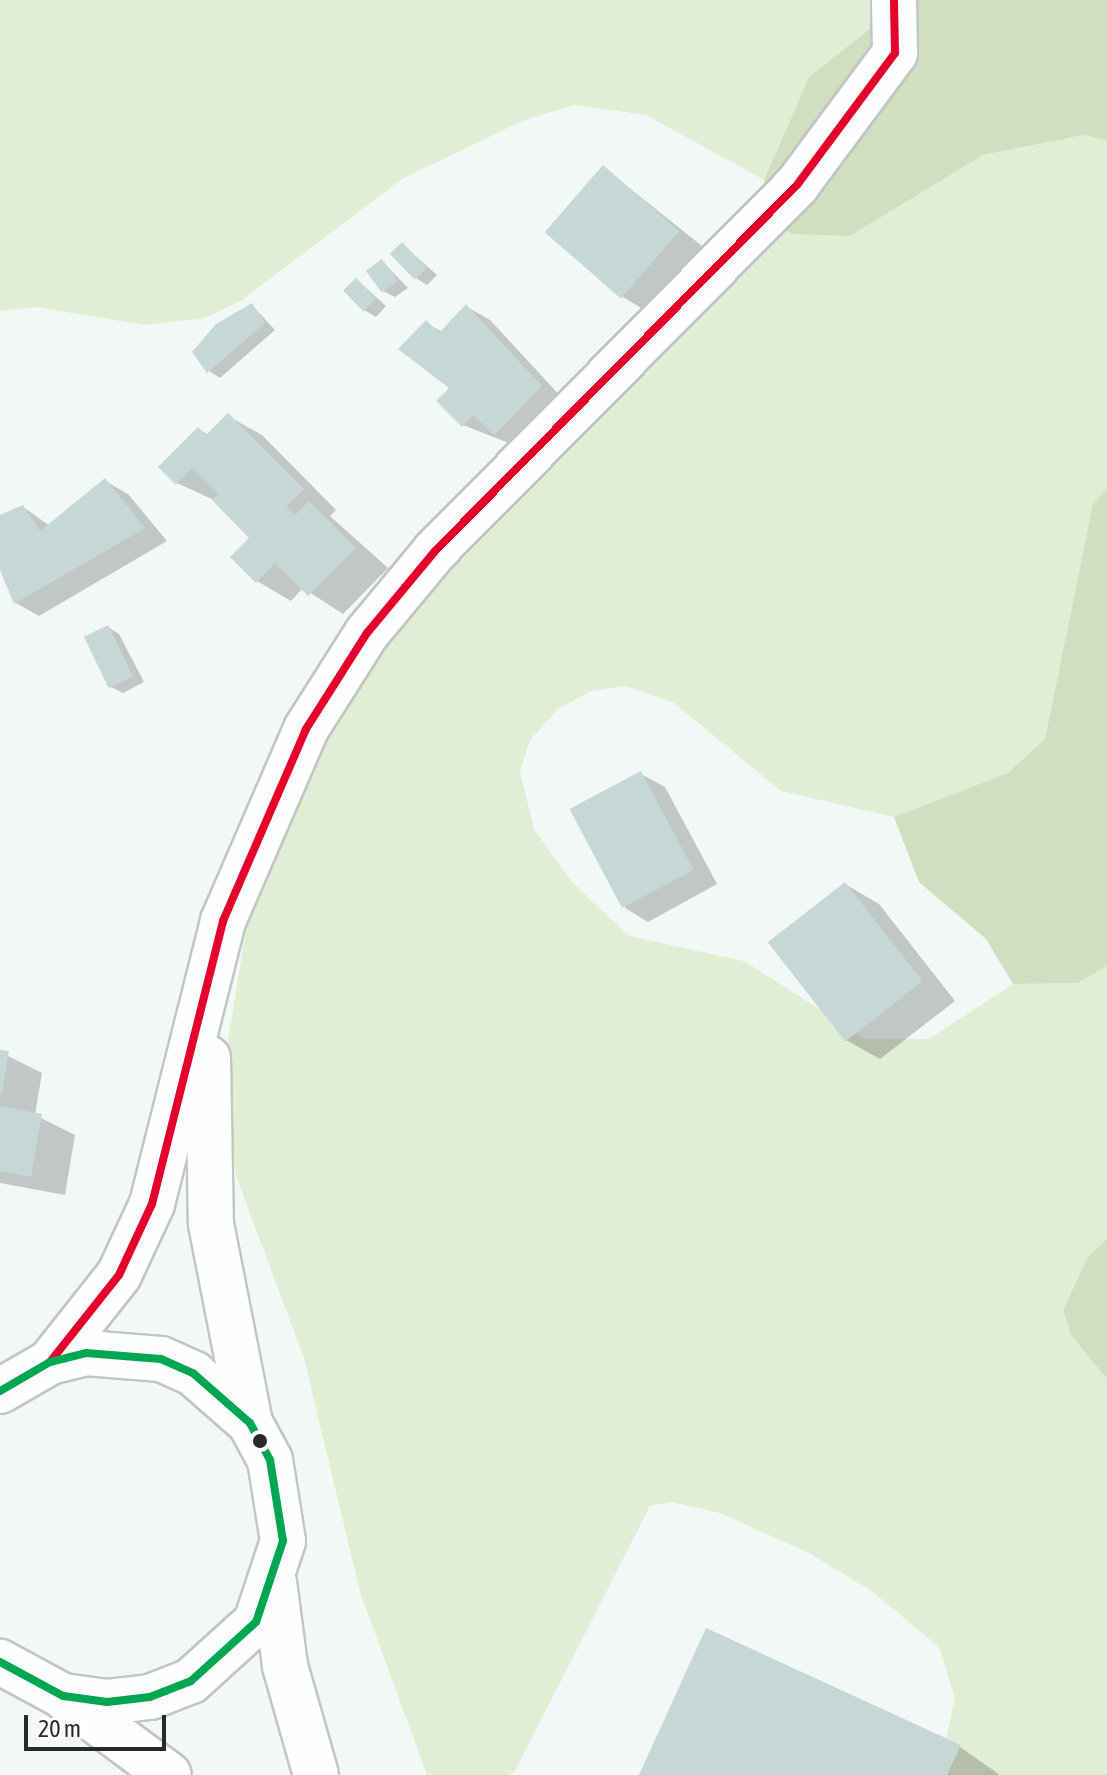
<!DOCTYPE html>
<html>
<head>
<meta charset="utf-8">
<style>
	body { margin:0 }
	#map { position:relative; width:1107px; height:1775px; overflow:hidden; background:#f3f8f6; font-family:"Asap Condensed",sans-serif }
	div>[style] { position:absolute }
	.green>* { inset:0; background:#e1eed4 }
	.forest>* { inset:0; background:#d0dfbf }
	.shadow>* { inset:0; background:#0003 }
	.building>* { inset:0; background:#c5d8d6; transform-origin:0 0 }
	.roads { filter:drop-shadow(2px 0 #c1c5c3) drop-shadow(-2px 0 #c1c5c3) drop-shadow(0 2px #c1c5c3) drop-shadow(0 -2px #c1c5c3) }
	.minor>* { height:44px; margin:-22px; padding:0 22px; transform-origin:22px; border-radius:22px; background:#fdfefe }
	.bus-1>* { height:8px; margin:-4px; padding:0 4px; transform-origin:4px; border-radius:4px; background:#e4002b }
	.bus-2>* { height:8px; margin:-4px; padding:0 4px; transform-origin:4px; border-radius:4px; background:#00a651 }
	.dots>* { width:22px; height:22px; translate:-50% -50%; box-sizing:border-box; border:4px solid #fff; border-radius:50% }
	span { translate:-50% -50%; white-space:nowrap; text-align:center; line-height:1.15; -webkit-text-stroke:6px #fff; paint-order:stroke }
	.scale { position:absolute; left:24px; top:1715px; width:142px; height:36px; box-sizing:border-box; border:4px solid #282a29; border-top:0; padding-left:10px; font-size:24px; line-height:28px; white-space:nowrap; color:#282a29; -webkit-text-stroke:6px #fff; paint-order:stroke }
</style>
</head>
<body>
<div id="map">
	<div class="green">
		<div style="clip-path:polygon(0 0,906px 0,809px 77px,764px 180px,646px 115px,574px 105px,522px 121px,402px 179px,242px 300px,205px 318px,145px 325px,36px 307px,0 311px)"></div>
		<div style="clip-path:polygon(1085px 135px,1107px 141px,1107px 488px,1093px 505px,1045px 739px,1009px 773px,894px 817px,781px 791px,674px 703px,625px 686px,591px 691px,558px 709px,530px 740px,520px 771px,534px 829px,572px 882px,629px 936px,744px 961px,866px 1039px,929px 1039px,1013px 984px,1078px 983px,1107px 966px,1107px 1239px,1088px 1257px,1063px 1310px,1071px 1335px,1107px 1379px,1107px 1775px,938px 1775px,955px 1698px,939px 1647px,873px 1592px,809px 1553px,720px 1513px,672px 1502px,650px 1506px,516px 1769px,510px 1775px,427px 1775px,360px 1592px,304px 1358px,236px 1176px,227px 1119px,228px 1039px,246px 930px,265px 871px,364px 652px,772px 223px,850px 236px,983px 155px)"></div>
	</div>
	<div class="forest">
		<div style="clip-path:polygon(906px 0,1107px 0,1107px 141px,1084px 135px,983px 155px,850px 236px,793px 234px,772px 223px,764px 180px,809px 77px)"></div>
		<div style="clip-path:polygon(1107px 488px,1107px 966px,1078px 983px,1013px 984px,986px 939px,919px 882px,894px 817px,1008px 773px,1045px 739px,1093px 504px)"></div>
		<div style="clip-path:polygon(1107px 1239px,1107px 1379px,1071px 1335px,1063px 1310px,1088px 1257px)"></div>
	</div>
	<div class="shadow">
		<div style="clip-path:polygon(603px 167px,702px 246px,646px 311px,623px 297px)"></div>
		<div style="clip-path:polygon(402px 244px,437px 275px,427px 285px,416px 278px)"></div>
		<div style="clip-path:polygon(383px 262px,408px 288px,395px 297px,383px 291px)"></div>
		<div style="clip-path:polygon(357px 280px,386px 306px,376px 317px,364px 310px)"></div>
		<div style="clip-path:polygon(252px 305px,275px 330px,220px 378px,209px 371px)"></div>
		<div style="clip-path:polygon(467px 307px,490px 320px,565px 401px,519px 447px,463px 425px,426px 323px,442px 332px)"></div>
		<div style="clip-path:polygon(228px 416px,262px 435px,336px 510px,330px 516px,388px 568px,343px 614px,303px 588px,291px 601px,257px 581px,252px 538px,214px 500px,177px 483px,198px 429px,209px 435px)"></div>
		<div style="clip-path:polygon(105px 481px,128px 494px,167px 541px,39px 616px,16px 603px,0 564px,0 517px,23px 507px,50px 526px)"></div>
		<div style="clip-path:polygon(108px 627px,119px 634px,144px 682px,123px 693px,111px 687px)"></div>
		<div style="clip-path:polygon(641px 774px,665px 787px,717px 884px,648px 922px,625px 908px)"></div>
		<div style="clip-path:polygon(845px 884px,879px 904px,955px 1001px,880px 1059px,846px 1040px)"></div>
		<div style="clip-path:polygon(0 1052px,42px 1073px,35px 1115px,75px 1135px,65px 1195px,0 1183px)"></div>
		<div style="clip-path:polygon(960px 1747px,1000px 1775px,641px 1775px)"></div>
	</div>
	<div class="building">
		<div style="left:603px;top:165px;width:101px;height:89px;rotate:41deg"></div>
		<div style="left:402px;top:242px;width:36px;height:17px;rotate:46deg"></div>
		<div style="left:382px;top:259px;width:27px;height:20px;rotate:54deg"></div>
		<div style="left:356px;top:278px;width:29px;height:18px;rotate:46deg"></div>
		<div style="clip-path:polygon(252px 303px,265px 323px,207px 373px,192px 352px,216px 324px)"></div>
		<div style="clip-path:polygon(466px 304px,542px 386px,494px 435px,473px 415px,462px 427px,436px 401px,449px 388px,398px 349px,426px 320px,439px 333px)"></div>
		<div style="clip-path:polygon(228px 413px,304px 489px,286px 507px,295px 515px,309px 501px,356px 548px,308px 596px,275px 563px,256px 583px,230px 557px,249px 538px,212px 500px,218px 494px,192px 468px,176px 485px,158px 467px,198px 427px,206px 435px)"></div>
		<div style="clip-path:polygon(105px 478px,145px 528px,14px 604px,0 570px,0 515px,23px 505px,40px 531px)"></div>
		<div style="left:108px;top:625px;width:57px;height:27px;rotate:64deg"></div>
		<div style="left:641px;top:771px;width:112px;height:81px;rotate:62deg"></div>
		<div style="left:845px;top:882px;width:126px;height:98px;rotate:52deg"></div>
		<div style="clip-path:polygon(0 1050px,9px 1051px,2px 1093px,0 1093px)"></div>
		<div style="clip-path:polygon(0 1106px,42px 1114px,31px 1177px,0 1171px)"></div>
		<div style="clip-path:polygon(706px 1628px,961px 1745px,947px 1775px,639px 1775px)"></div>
	</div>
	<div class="roads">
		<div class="minor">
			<div style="left:208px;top:1058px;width:166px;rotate:89deg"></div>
			<div style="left:211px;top:1224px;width:203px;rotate:78.9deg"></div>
			<div style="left:50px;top:1362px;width:111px;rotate:-51.6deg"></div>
			<div style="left:119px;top:1275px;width:78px;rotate:-65.1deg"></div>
			<div style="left:152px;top:1204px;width:292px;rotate:-75.9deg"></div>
			<div style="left:223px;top:921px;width:209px;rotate:-66.6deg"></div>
			<div style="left:306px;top:729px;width:114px;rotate:-57.6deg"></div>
			<div style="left:367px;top:633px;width:107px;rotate:-50.3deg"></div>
			<div style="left:435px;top:551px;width:515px;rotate:-45.31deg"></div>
			<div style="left:797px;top:185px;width:164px;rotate:-53.4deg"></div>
			<div style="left:895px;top:53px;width:53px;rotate:-91.1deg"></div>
			<div style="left:0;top:1391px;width:58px;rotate:-30.1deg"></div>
			<div style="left:50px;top:1362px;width:37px;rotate:-14deg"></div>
			<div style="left:86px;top:1353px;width:75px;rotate:4.6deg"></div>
			<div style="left:161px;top:1359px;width:36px;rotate:24deg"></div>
			<div style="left:194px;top:1374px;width:74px;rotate:41.2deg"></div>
			<div style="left:250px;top:1423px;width:42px;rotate:61.6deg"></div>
			<div style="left:270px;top:1460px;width:82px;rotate:80.9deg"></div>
			<div style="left:283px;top:1541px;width:85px;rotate:108.4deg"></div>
			<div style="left:256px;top:1622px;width:88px;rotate:137.8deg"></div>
			<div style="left:191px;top:1681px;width:44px;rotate:158.7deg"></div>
			<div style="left:150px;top:1697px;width:43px;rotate:173.4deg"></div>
			<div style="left:107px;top:1702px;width:44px;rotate:-172.2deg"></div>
			<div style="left:63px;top:1696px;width:72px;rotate:-151.6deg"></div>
			<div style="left:274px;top:1582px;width:85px;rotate:82.5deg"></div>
			<div style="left:285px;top:1666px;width:113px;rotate:74.1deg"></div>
			<div style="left:65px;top:1698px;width:129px;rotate:36.5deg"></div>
		</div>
	</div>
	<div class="bus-1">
		<div style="left:50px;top:1362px;width:111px;rotate:-51.6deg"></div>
		<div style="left:119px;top:1275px;width:78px;rotate:-65.1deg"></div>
		<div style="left:152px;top:1204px;width:292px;rotate:-75.9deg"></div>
		<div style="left:223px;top:921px;width:209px;rotate:-66.6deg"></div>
		<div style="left:306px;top:729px;width:114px;rotate:-57.6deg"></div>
		<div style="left:367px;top:633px;width:107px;rotate:-50.3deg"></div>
		<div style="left:435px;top:551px;width:515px;rotate:-45.31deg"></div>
		<div style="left:797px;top:185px;width:164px;rotate:-53.4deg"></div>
		<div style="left:895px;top:53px;width:53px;rotate:-91.1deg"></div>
	</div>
	<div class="bus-2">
		<div style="left:0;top:1391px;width:58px;rotate:-30.1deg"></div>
		<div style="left:50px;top:1362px;width:37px;rotate:-14deg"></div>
		<div style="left:86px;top:1353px;width:75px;rotate:4.6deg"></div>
		<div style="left:161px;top:1359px;width:36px;rotate:24deg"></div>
		<div style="left:194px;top:1374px;width:74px;rotate:41.2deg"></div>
		<div style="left:250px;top:1423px;width:42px;rotate:61.6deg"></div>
		<div style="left:270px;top:1460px;width:82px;rotate:80.9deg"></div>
		<div style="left:283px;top:1541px;width:85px;rotate:108.4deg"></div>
		<div style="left:256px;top:1622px;width:88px;rotate:137.8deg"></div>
		<div style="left:191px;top:1681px;width:44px;rotate:158.7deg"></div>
		<div style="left:150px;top:1697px;width:43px;rotate:173.4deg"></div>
		<div style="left:107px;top:1702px;width:44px;rotate:-172.2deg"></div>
		<div style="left:63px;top:1696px;width:72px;rotate:-151.6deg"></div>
	</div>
	<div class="dots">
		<div style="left:260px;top:1441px;background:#282a29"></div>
	</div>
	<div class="scale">20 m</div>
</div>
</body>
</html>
